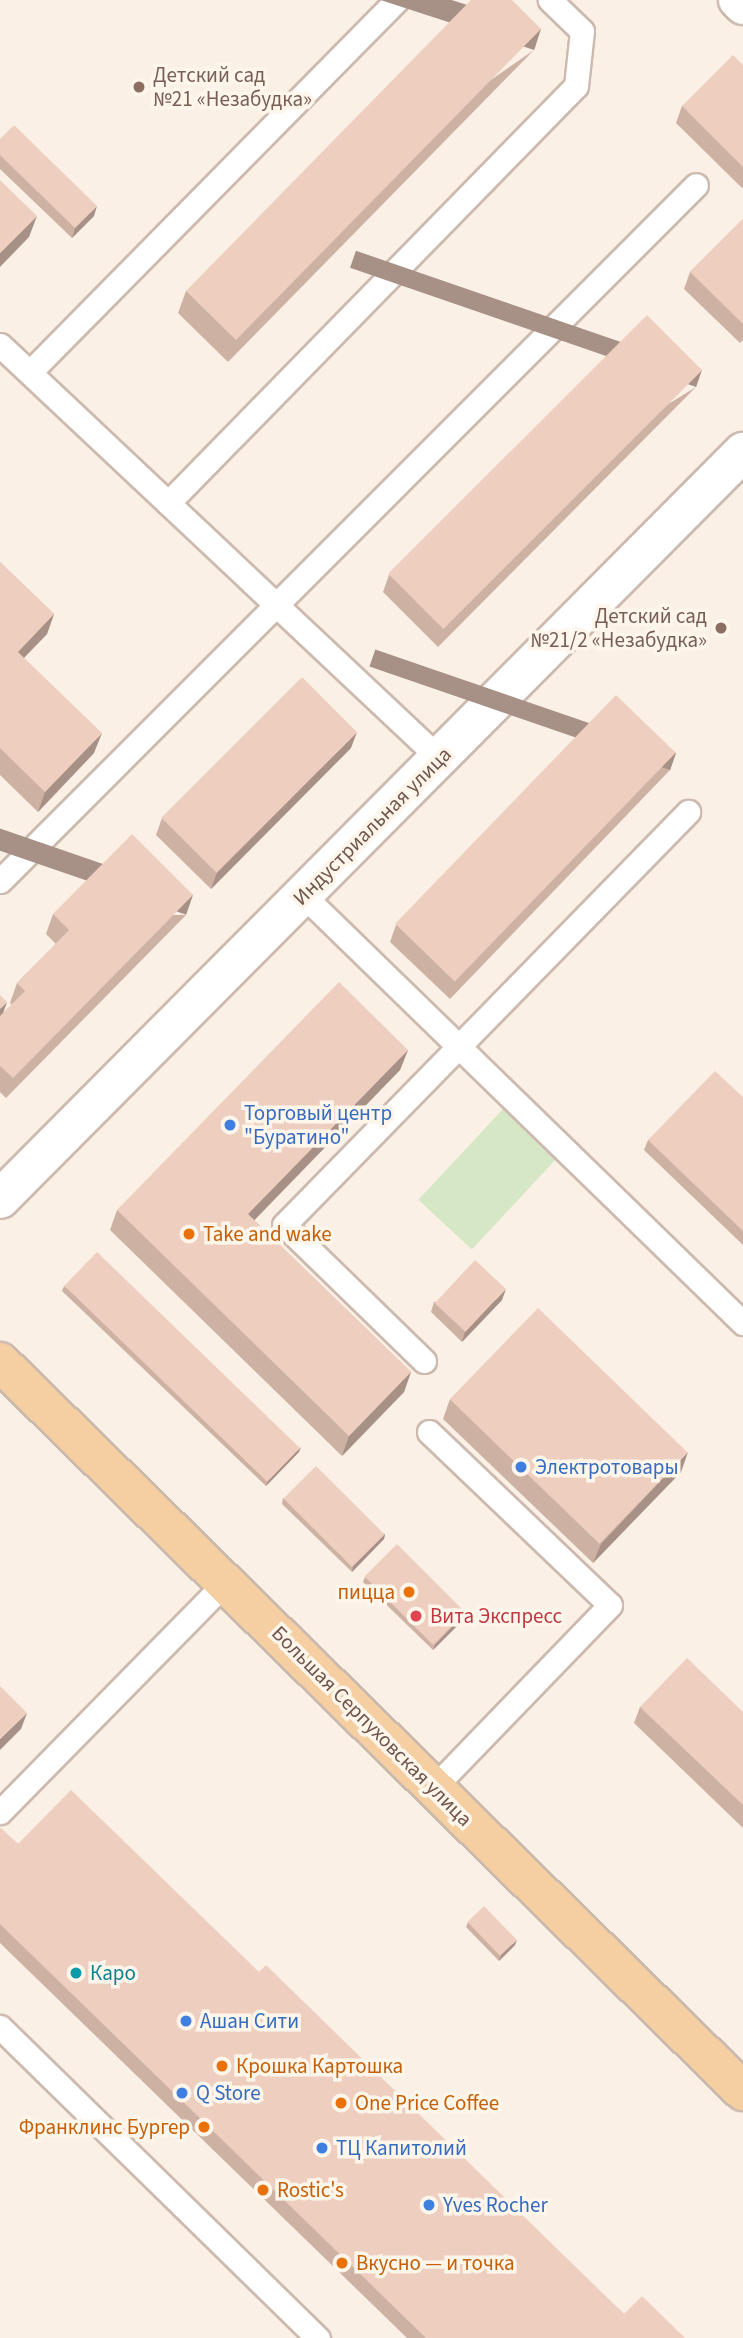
<!DOCTYPE html>
<html>
<head>
<meta charset="utf-8">
<style>
	body { margin:0 }
	#map { position:relative; width:743px; height:2338px; overflow:hidden; background:#fbf0e5; font-family:"Source Sans 3",sans-serif }
	div>[style] { position:absolute }
	.green>* { inset:0; background:#d5e7c4; transform-origin:0 0 }
	.roads { filter:drop-shadow(2px 0 #cdbaaf) drop-shadow(-2px 0 #cdbaaf) drop-shadow(0 2px #cdbaaf) drop-shadow(0 -2px #cdbaaf) }
	.lane>* { height:23px; margin:-11.5px; padding:0 11.5px; transform-origin:11.5px; border-radius:11.5px; background:#fff }
	.secondary>* { height:38px; margin:-19px; padding:0 19px; transform-origin:19px; border-radius:19px; background:#fff }
	.primary>* { height:38px; margin:-19px; padding:0 19px; transform-origin:19px; border-radius:19px; background:#f5cfa2 }
	.wall>* { inset:0; background:#cdb1a3 }
	.shaded-wall>* { inset:0; background:#a79085; transform-origin:0 0 }
	.building>* { inset:0; background:#eecebe; transform-origin:0 0 }
	.dots>* { width:19px; height:19px; translate:-50% -50%; box-sizing:border-box; border:4px solid #fef5eb; border-radius:50% }
	span { translate:-50% -50%; white-space:nowrap; text-align:center; line-height:1.15; -webkit-text-stroke:7px #fef5eb; paint-order:stroke }
	.education-label { font-size:21px; color:#785e54 }
	.left { translate:0 -50%; text-align:left }
	.right { translate:-100% -50%; text-align:right }
	.street-label { font-size:21px; color:#71564c }
	.shop-label { font-size:21px; color:#366cbe }
	.food-label { font-size:21px; color:#c56008 }
	.health-label { font-size:21px; color:#be3a42 }
	.culture-label { font-size:21px; color:#0d838f }
</style>
</head>
<body>
<div id="map">
	<div class="green">
		<div style="left:503px;top:1109px;width:73px;height:124px;rotate:43deg"></div>
	</div>
	<div class="roads">
		<div class="lane">
			<div style="left:0;top:345px;width:603px;rotate:43.25deg"></div>
			<div style="left:30px;top:372px;width:523px;rotate:-45.39deg"></div>
			<div style="left:168px;top:503px;width:583px;rotate:-45.63deg"></div>
			<div style="left:576px;top:86px;width:55px;rotate:-83.8deg"></div>
			<div style="left:582px;top:31px;width:45px;rotate:-135.9deg"></div>
			<div style="left:0;top:881px;width:984px;rotate:-45deg"></div>
			<div style="left:303px;top:895px;width:614px;rotate:44.21deg"></div>
			<div style="left:424px;top:1361px;width:195px;rotate:-135.8deg"></div>
			<div style="left:284px;top:1225px;width:578px;rotate:-45.63deg"></div>
			<div style="left:429px;top:1432px;width:250px;rotate:43.7deg"></div>
			<div style="left:610px;top:1605px;width:253px;rotate:134deg"></div>
			<div style="left:0;top:1812px;width:322px;rotate:-45.5deg"></div>
			<div style="left:0;top:2027px;width:445px;rotate:44.4deg"></div>
		</div>
		<div class="secondary">
			<div style="left:738px;top:0;width:7px;rotate:45deg"></div>
			<div style="left:0;top:1199px;width:1054px;rotate:-45.15deg"></div>
		</div>
		<div class="primary">
			<div style="left:0;top:1362px;width:1041px;rotate:44.46deg"></div>
		</div>
	</div>
	<div class="wall">
		<div style="clip-path:polygon(534px 50px,228px 362px,178px 313px,186px 291px)"></div>
		<div style="clip-path:polygon(743px 65px,743px 187px,742px 188px,676px 123px,682px 106px)"></div>
		<div style="clip-path:polygon(0 139px,94px 216px,72px 238px,0 169px)"></div>
		<div style="clip-path:polygon(743px 219px,743px 340px,740px 343px,684px 289px,690px 272px)"></div>
		<div style="clip-path:polygon(696px 387px,438px 647px,383px 592px,389px 575px)"></div>
		<div style="clip-path:polygon(0 562px,54px 614px,47px 634px,24px 658px,94px 753px,38px 812px,0 775px)"></div>
		<div style="clip-path:polygon(351px 748px,211px 889px,156px 835px,162px 818px)"></div>
		<div style="clip-path:polygon(676px 753px,670px 770px,450px 999px,390px 942px,396px 925px)"></div>
		<div style="clip-path:polygon(53px 914px,186px 915px,6px 1098px,0 1092px,0 995px,3px 1013px,12px 1005px,10px 1003px,17px 983px,56px 944px,46px 934px)"></div>
		<div style="clip-path:polygon(408px 1050px,400px 1070px,254px 1220px,411px 1372px,404px 1392px,342px 1456px,110px 1230px,117px 1210px)"></div>
		<div style="clip-path:polygon(743px 1097px,743px 1245px,644px 1150px,648px 1140px)"></div>
		<div style="clip-path:polygon(64px 1286px,299px 1452px,266px 1486px,62px 1291px)"></div>
		<div style="clip-path:polygon(502px 1300px,462px 1342px,431px 1312px,434px 1302px)"></div>
		<div style="clip-path:polygon(450px 1399px,681px 1472px,593px 1563px,443px 1419px)"></div>
		<div style="clip-path:polygon(283px 1498px,385px 1534px,384px 1539px,352px 1572px,282px 1504px)"></div>
		<div style="clip-path:polygon(365px 1577px,466px 1612px,465px 1618px,433px 1650px,363px 1582px)"></div>
		<div style="clip-path:polygon(640px 1707px,743px 1712px,743px 1828px,634px 1723px)"></div>
		<div style="clip-path:polygon(0 1829px,18px 1844px,259px 1972px,624px 2314px,685px 2338px,407px 2338px,0 1943px)"></div>
		<div style="clip-path:polygon(468px 1922px,515px 1945px,499px 1961px,466px 1927px)"></div>
	</div>
	<div class="shaded-wall">
		<div style="left:541px;top:29px;width:22px;height:436px;rotate:108deg"></div>
		<div style="clip-path:polygon(97px 206px,94px 216px,72px 238px,75px 228px)"></div>
		<div style="clip-path:polygon(37px 216px,29px 237px,0 267px,0 253px)"></div>
		<div style="left:702px;top:370px;width:18px;height:366px;rotate:109deg"></div>
		<div style="clip-path:polygon(54px 614px,47px 634px,10px 672px,18px 652px)"></div>
		<div style="clip-path:polygon(357px 732px,351px 748px,211px 889px,217px 873px)"></div>
		<div style="clip-path:polygon(102px 733px,94px 753px,38px 812px,45px 792px)"></div>
		<div style="left:676px;top:753px;width:18px;height:318px;rotate:109deg"></div>
		<div style="left:193px;top:895px;width:21px;height:257px;rotate:109deg"></div>
		<div style="clip-path:polygon(7px 1002px,1px 1019px,0 1020px,0 1009px)"></div>
		<div style="clip-path:polygon(408px 1050px,400px 1070px,241px 1234px,248px 1214px)"></div>
		<div style="clip-path:polygon(506px 1289px,502px 1300px,462px 1342px,465px 1332px)"></div>
		<div style="clip-path:polygon(411px 1372px,404px 1392px,342px 1456px,349px 1436px)"></div>
		<div style="clip-path:polygon(301px 1447px,299px 1452px,266px 1486px,268px 1481px)"></div>
		<div style="clip-path:polygon(688px 1452px,681px 1472px,593px 1563px,601px 1544px)"></div>
		<div style="clip-path:polygon(385px 1534px,384px 1539px,352px 1572px,353px 1566px)"></div>
		<div style="clip-path:polygon(466px 1612px,465px 1618px,433px 1650px,435px 1645px)"></div>
		<div style="clip-path:polygon(27px 1713px,21px 1729px,0 1750px,0 1739px)"></div>
		<div style="clip-path:polygon(517px 1940px,515px 1945px,499px 1961px,501px 1955px)"></div>
	</div>
	<div class="building">
		<div style="clip-path:polygon(471px 0,512px 0,541px 29px,236px 340px,186px 291px)"></div>
		<div style="clip-path:polygon(733px 55px,743px 65px,743px 167px,682px 106px)"></div>
		<div style="clip-path:polygon(14px 125px,97px 206px,75px 228px,0 155px,0 139px)"></div>
		<div style="clip-path:polygon(0 180px,37px 216px,0 253px)"></div>
		<div style="clip-path:polygon(743px 219px,743px 324px,690px 272px)"></div>
		<div style="left:647px;top:315px;width:78px;height:366px;rotate:45deg"></div>
		<div style="clip-path:polygon(0 562px,54px 614px,18px 652px,102px 733px,45px 792px,0 748px)"></div>
		<div style="left:302px;top:677px;width:78px;height:199px;rotate:45deg"></div>
		<div style="left:616px;top:695px;width:83px;height:318px;rotate:44deg"></div>
		<div style="clip-path:polygon(132px 834px,193px 895px,13px 1078px,0 1066px,0 1016px,25px 991px,17px 983px,69px 930px,53px 914px)"></div>
		<div style="clip-path:polygon(339px 982px,408px 1050px,248px 1214px,411px 1372px,349px 1436px,117px 1210px)"></div>
		<div style="clip-path:polygon(0 995px,7px 1002px,0 1009px)"></div>
		<div style="clip-path:polygon(715px 1071px,743px 1097px,743px 1231px,648px 1140px)"></div>
		<div style="left:97px;top:1252px;width:282px;height:47px;rotate:44deg"></div>
		<div style="left:475px;top:1260px;width:42px;height:59px;rotate:43deg"></div>
		<div style="left:538px;top:1308px;width:208px;height:127px;rotate:44deg"></div>
		<div style="left:316px;top:1466px;width:97px;height:46px;rotate:45deg"></div>
		<div style="left:397px;top:1544px;width:97px;height:46px;rotate:45deg"></div>
		<div style="clip-path:polygon(687px 1658px,743px 1712px,743px 1805px,640px 1707px)"></div>
		<div style="clip-path:polygon(0 1686px,27px 1713px,0 1739px)"></div>
		<div style="clip-path:polygon(71px 1790px,259px 1972px,266px 1965px,624px 2314px,642px 2296px,685px 2338px,426px 2338px,0 1924px,0 1829px,1px 1828px,18px 1844px)"></div>
		<div style="left:484px;top:1906px;width:47px;height:23px;rotate:46deg"></div>
	</div>
	<div class="dots">
		<div style="left:139px;top:87px;background:#8d6e63"></div>
		<div style="left:721px;top:628px;background:#8d6e63"></div>
		<div style="left:230px;top:1125px;background:#3f7fe0"></div>
		<div style="left:189px;top:1234px;background:#e8710a"></div>
		<div style="left:521px;top:1467px;background:#3f7fe0"></div>
		<div style="left:409px;top:1592px;background:#e8710a"></div>
		<div style="left:416px;top:1616px;background:#e0444e"></div>
		<div style="left:76px;top:1973px;background:#0f9aa8"></div>
		<div style="left:186px;top:2021px;background:#3f7fe0"></div>
		<div style="left:222px;top:2066px;background:#e8710a"></div>
		<div style="left:182px;top:2093px;background:#3f7fe0"></div>
		<div style="left:341px;top:2103px;background:#e8710a"></div>
		<div style="left:204px;top:2127px;background:#e8710a"></div>
		<div style="left:322px;top:2148px;background:#3f7fe0"></div>
		<div style="left:263px;top:2190px;background:#e8710a"></div>
		<div style="left:429px;top:2205px;background:#3f7fe0"></div>
		<div style="left:342px;top:2263px;background:#e8710a"></div>
	</div>
	<div class="education-label">
		<span class="left" style="left:153px;top:87px">Детский сад<br>№21 «Незабудка»</span>
		<span class="right" style="left:707px;top:628px">Детский сад<br>№21/2 «Незабудка»</span>
	</div>
	<div class="street-label">
		<span style="left:372px;top:826px;rotate:-45deg">Индустриальная улица</span>
		<span style="left:372px;top:1726px;rotate:45deg">Большая Серпуховская улица</span>
	</div>
	<div class="shop-label">
		<span class="left" style="left:244px;top:1125px">Торговый центр<br>"Буратино"</span>
		<span class="left" style="left:535px;top:1467px">Электротовары</span>
		<span class="left" style="left:200px;top:2021px">Ашан Сити</span>
		<span class="left" style="left:196px;top:2093px">Q Store</span>
		<span class="left" style="left:336px;top:2148px">ТЦ Капитолий</span>
		<span class="left" style="left:443px;top:2205px">Yves Rocher</span>
	</div>
	<div class="food-label">
		<span class="left" style="left:203px;top:1234px">Take and wake</span>
		<span class="right" style="left:395px;top:1592px">пицца</span>
		<span class="left" style="left:236px;top:2066px">Крошка Картошка</span>
		<span class="left" style="left:355px;top:2103px">One Price Coffee</span>
		<span class="right" style="left:190px;top:2127px">Франклинс Бургер</span>
		<span class="left" style="left:277px;top:2190px">Rostic's</span>
		<span class="left" style="left:356px;top:2263px">Вкусно — и точка</span>
	</div>
	<div class="health-label">
		<span class="left" style="left:430px;top:1616px">Вита Экспресс</span>
	</div>
	<div class="culture-label">
		<span class="left" style="left:90px;top:1973px">Каро</span>
	</div>
</div>
</body>
</html>
